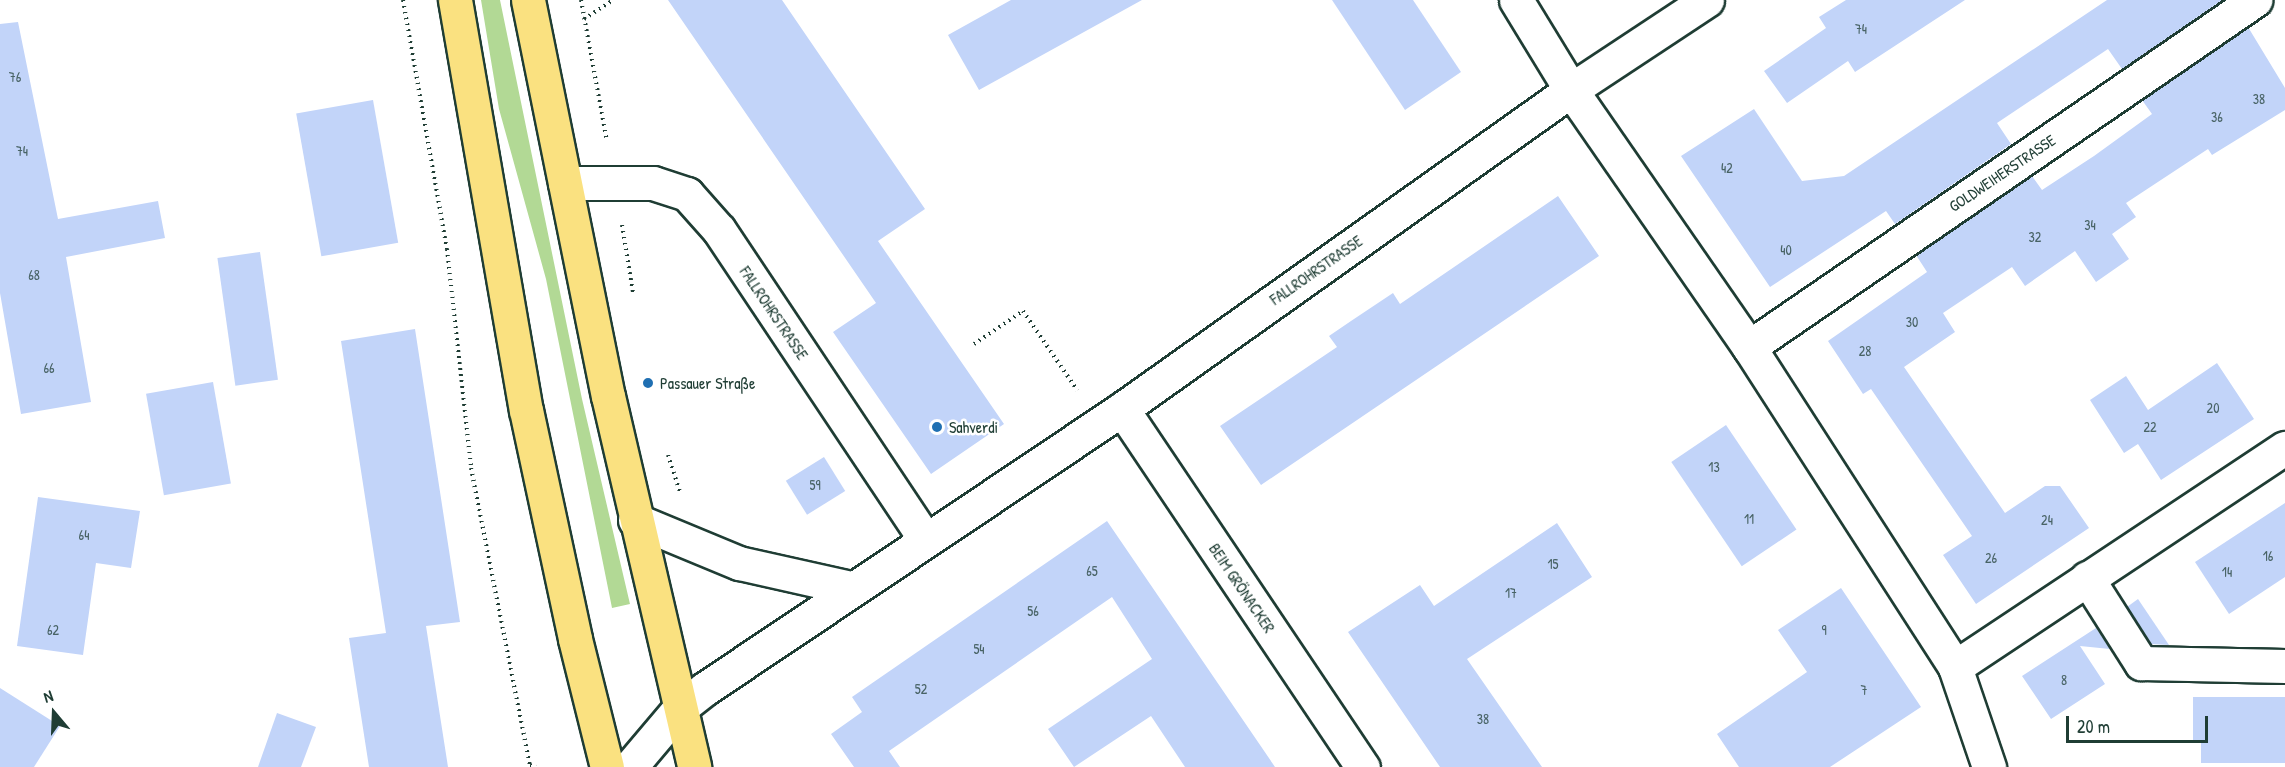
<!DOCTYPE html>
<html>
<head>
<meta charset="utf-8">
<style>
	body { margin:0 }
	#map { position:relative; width:2285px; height:767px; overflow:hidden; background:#fff; font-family:"Patrick Hand",sans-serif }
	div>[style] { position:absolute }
	.green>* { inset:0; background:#b2d995 }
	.building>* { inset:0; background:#c2d4f9; transform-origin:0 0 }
	.path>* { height:4px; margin-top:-2px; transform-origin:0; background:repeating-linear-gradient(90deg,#1f3d34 0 1.5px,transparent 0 6px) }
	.roads { filter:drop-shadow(2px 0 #1f3d34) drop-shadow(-2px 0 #1f3d34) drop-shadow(0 2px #1f3d34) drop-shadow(0 -2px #1f3d34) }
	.minor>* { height:33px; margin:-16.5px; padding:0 16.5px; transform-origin:16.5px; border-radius:16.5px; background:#fff }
	.major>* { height:33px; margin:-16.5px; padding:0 16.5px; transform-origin:16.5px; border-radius:16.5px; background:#fae180 }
	.dots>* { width:16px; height:16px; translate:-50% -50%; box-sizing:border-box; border:3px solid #fff; border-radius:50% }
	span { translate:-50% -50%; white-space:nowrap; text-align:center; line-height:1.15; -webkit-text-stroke:5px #fff; paint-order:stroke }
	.number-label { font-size:14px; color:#486365 }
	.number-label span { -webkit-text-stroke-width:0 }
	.street-label { font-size:16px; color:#1f3d34 }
	.poi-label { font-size:16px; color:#1f3d34 }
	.left { translate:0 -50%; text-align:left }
	.north { position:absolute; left:24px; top:683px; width:60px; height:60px; -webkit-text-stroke:4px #fff; paint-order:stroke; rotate:341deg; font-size:16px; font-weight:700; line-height:24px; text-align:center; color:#1f3d34 }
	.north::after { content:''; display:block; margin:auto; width:21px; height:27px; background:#1f3d34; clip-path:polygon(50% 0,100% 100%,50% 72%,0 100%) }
	.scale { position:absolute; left:2066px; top:716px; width:142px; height:27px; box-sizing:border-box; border:3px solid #1f3d34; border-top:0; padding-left:8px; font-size:18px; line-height:21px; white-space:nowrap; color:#1f3d34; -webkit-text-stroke:4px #fff; paint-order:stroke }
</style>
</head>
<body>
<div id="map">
	<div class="green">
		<div style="clip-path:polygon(481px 0,500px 0,582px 399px,630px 604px,612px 608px,546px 279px,499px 109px)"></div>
	</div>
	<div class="building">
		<div style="clip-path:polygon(668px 0,782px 0,925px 209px,878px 241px,1004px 424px,931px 474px,833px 332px,876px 303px)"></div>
		<div style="clip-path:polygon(1011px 0,1142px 0,979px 90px,948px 35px)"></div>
		<div style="clip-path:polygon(1332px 0,1413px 0,1461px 72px,1405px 110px)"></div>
		<div style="clip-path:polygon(1846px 0,1965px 0,1855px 72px,1848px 61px,1787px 103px,1764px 71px,1826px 28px,1819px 17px)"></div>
		<div style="clip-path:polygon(2107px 0,2222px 0,2122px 69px,2108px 49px,1997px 123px,2011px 144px,1895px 224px,1886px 211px,1770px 287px,1681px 156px,1754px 109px,1802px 181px,1844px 176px)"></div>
		<div style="clip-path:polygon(18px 22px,58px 219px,158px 201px,165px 238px,66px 257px,91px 402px,21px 414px,0 293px,0 24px)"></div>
		<div style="clip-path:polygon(2248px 27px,2285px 88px,2285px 110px,2212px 155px,2208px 149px,2126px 203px,2136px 217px,2112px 234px,2129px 259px,2096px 282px,2075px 251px,2025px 286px,2012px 267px,1943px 313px,1955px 332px,1904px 367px,2005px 513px,2045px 486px,2060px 486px,2089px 528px,1976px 604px,1943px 555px,1972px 536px,1871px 389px,1863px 394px,1828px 341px,1927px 272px,1916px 255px,2032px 176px,2042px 190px,2094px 156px,2152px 114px,2142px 100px)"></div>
		<div style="left:373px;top:100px;width:145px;height:78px;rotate:80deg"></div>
		<div style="clip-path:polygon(1558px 196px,1599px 256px,1261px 485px,1220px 426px,1337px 347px,1329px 336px,1351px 321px,1393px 293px,1400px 304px)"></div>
		<div style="left:260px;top:252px;width:129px;height:43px;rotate:82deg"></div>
		<div style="clip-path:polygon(415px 329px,460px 622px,426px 626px,448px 767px,369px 767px,349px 638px,386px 633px,341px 341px)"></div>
		<div style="clip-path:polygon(2217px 363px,2254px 419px,2161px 480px,2138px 444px,2124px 453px,2090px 400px,2126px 376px,2148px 410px)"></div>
		<div style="left:213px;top:382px;width:103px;height:68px;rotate:80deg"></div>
		<div style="left:1726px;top:425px;width:126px;height:66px;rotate:56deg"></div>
		<div style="left:824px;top:457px;width:40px;height:45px;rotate:58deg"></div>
		<div style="clip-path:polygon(38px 497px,140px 511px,131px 568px,96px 563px,83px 655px,17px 646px)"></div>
		<div style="clip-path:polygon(2285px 503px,2285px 577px,2229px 614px,2195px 562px)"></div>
		<div style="clip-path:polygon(1107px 521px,1275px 767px,1185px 767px,1151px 716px,1074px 767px,1048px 729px,1152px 659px,1112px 597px,889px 751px,900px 767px,854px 767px,831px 734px,862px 712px,852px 697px)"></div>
		<div style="clip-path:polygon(1557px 523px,1592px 577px,1467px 659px,1542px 767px,1440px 767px,1348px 632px,1420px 585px,1434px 606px)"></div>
		<div style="clip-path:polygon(1841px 588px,1921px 707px,1830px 767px,1739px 767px,1717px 734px,1807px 672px,1778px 630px)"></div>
		<div style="clip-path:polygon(2138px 599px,2169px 645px,2151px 644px,2127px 607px)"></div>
		<div style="clip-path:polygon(2096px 628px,2110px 649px,2080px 646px,2105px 684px,2051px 719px,2022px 676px)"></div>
		<div style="clip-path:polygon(0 688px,60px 726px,34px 767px,0 767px)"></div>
		<div style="clip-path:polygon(2193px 697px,2285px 697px,2285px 763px,2201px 763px,2201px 740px,2193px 740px)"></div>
		<div style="clip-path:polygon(277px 713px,316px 727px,301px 767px,258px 767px)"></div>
	</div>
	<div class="path">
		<div style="left:403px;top:0;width:253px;rotate:80deg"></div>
		<div style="left:447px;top:249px;width:220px;rotate:83.7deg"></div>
		<div style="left:471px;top:468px;width:303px;rotate:78.8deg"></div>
		<div style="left:530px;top:765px;width:6px;rotate:18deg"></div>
		<div style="left:581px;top:0;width:143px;rotate:79.6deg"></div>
		<div style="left:584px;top:19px;width:35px;rotate:-33deg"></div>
		<div style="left:622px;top:225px;width:68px;rotate:80.7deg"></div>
		<div style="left:974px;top:344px;width:59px;rotate:-34deg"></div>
		<div style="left:1023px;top:311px;width:96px;rotate:55.6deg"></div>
		<div style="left:668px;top:455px;width:40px;rotate:72deg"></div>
	</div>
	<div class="roads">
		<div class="minor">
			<div style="left:1516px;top:0;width:105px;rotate:58.6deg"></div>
			<div style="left:1571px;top:90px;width:313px;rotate:55.3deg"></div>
			<div style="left:1749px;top:347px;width:381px;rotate:57.2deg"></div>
			<div style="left:1955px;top:667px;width:106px;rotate:71.2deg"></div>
			<div style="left:565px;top:183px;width:88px"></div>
			<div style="left:653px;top:183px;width:36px;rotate:18deg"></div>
			<div style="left:687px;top:194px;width:48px;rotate:48.4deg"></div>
			<div style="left:719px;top:230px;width:371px;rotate:56.3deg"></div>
			<div style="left:1749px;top:347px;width:614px;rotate:-34.44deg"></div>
			<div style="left:1122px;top:409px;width:432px;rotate:56.1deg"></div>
			<div style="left:635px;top:520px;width:113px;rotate:22.5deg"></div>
			<div style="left:739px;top:563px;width:115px;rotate:12.6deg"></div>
			<div style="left:2087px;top:578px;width:101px;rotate:57.6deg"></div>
			<div style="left:2141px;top:663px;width:144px;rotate:1.2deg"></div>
			<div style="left:1955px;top:667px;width:396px;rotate:-33.6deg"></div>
			<div style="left:630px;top:767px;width:76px;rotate:-49.8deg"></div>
			<div style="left:679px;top:709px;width:34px;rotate:-38deg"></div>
			<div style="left:706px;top:688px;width:501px;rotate:-33.85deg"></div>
			<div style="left:1122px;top:409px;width:551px;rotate:-35.39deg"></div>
			<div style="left:1571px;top:90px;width:163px;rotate:-33.5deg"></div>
		</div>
		<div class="major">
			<div style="left:455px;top:0;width:416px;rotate:80.2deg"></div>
			<div style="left:526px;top:410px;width:234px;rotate:77.9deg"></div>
			<div style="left:575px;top:639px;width:132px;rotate:76deg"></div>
			<div style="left:528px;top:0;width:404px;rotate:78.6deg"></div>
			<div style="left:608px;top:396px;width:381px;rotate:76.9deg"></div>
		</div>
	</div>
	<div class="dots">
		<div style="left:648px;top:383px;background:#1f6fb2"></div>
		<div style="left:937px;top:427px;background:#1f6fb2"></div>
	</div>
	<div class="number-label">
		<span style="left:1861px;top:29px">74</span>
		<span style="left:15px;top:77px">76</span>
		<span style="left:2259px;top:99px">38</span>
		<span style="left:2217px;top:117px">36</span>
		<span style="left:22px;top:151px">74</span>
		<span style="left:1727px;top:168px">42</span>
		<span style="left:2090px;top:225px">34</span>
		<span style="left:2035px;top:237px">32</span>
		<span style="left:1786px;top:250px">40</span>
		<span style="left:34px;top:275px">68</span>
		<span style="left:1912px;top:322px">30</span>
		<span style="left:1865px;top:351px">28</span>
		<span style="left:49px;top:368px">66</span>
		<span style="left:2213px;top:408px">20</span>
		<span style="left:2150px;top:427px">22</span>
		<span style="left:1714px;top:467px">13</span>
		<span style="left:815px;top:485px">59</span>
		<span style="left:1749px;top:519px">11</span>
		<span style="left:2047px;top:520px">24</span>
		<span style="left:84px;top:535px">64</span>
		<span style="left:2268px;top:556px">16</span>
		<span style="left:1991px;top:558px">26</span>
		<span style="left:1553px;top:564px">15</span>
		<span style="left:1092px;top:571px">65</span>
		<span style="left:2227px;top:572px">14</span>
		<span style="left:1511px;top:593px">17</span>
		<span style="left:1033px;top:611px">56</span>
		<span style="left:53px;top:630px">62</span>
		<span style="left:1824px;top:630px">9</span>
		<span style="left:979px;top:649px">54</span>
		<span style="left:2064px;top:680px">8</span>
		<span style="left:921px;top:689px">52</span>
		<span style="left:1864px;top:690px">7</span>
		<span style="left:1483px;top:719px">38</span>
	</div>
	<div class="street-label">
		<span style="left:2002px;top:173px;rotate:-34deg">GOLDWEIHERSTRASSE</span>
		<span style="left:1316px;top:270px;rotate:-35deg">FALLROHRSTRASSE</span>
		<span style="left:774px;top:313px;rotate:56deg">FALLROHRSTRASSE</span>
		<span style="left:1242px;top:588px;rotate:56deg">BEIM GRÖNACKER</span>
	</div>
	<div class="poi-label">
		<span class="left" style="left:660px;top:383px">Passauer Straße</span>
		<span class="left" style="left:949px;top:427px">Sahverdi</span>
	</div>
	<div class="north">N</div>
	<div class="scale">20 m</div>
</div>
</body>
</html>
